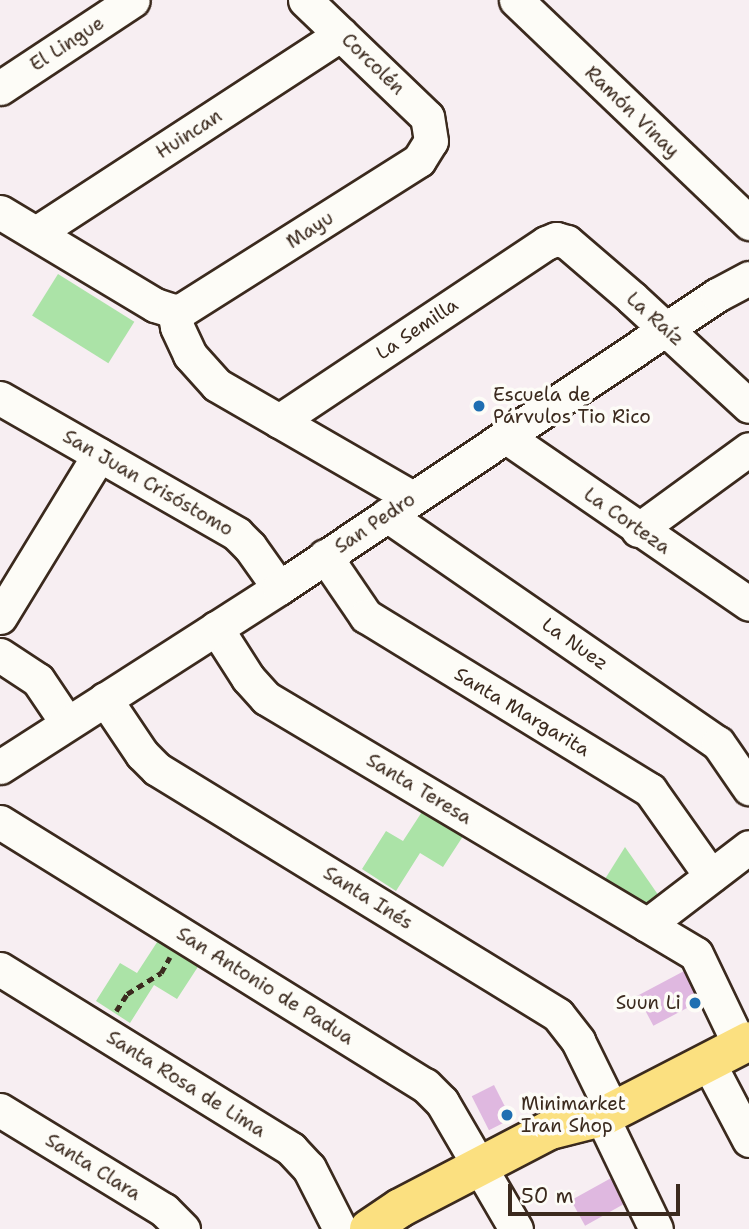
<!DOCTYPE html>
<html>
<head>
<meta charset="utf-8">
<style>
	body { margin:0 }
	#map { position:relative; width:749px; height:1229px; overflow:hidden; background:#f7eef2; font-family:"Shantell Sans",sans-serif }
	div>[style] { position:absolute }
	.green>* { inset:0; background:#abe3a7; transform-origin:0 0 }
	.building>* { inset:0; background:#dfb8e0; transform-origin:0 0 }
	.path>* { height:4.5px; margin-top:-2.25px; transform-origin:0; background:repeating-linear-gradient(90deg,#3b2a1e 0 7px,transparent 0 12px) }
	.roads { filter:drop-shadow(2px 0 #3b2a1e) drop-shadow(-2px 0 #3b2a1e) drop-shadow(0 2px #3b2a1e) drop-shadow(0 -2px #3b2a1e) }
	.minor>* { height:33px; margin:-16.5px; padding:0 16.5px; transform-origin:16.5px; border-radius:16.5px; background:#fdfcf7 }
	.major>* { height:38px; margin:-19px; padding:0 19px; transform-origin:19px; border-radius:19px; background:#fbe080 }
	.dots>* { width:19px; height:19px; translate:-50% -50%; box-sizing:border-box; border:4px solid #fdfcf7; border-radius:50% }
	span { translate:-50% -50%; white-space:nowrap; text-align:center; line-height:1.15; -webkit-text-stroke:7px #fdfcf7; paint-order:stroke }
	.street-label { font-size:19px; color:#3b2a1e }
	.poi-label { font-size:19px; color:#3b2a1e }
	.left { translate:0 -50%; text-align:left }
	.right { translate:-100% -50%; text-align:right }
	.scale { position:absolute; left:508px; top:1184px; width:172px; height:32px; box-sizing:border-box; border:4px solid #3b2a1e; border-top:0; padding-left:9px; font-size:21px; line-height:24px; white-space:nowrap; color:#3b2a1e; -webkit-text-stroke:5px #fdfcf7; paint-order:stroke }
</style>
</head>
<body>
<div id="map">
	<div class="green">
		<div style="left:58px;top:274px;width:90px;height:49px;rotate:32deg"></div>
		<div style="clip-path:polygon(429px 801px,469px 827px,443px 867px,420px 853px,396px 891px,362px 869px,386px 831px,403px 841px)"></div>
		<div style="clip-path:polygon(625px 847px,661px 899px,642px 915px,600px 887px)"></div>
		<div style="clip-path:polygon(163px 933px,203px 959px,177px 999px,154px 985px,130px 1023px,96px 1001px,120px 963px,137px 973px)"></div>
	</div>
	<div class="building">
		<div style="left:686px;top:970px;width:34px;height:55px;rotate:62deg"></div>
		<div style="left:494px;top:1085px;width:38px;height:25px;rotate:63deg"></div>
		<div style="left:613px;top:1177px;width:29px;height:48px;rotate:61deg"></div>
	</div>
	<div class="path">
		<div style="left:116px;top:1011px;width:20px;rotate:-57deg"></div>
		<div style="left:127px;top:994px;width:40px;rotate:-32deg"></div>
		<div style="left:161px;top:973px;width:18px;rotate:-61deg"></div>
	</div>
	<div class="roads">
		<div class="minor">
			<div style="left:516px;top:0;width:323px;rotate:43.7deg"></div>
			<div style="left:0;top:88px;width:159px;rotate:-33.5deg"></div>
			<div style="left:0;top:212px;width:181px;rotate:31deg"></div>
			<div style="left:155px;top:305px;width:20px;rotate:18deg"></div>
			<div style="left:174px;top:311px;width:8px;rotate:-7deg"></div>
			<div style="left:182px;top:310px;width:280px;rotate:-32.3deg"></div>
			<div style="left:419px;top:160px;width:22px;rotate:-58deg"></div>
			<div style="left:431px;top:141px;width:24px;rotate:-99deg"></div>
			<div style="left:427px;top:117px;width:169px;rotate:-136.2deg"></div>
			<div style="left:36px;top:233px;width:364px;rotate:-33.1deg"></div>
			<div style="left:174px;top:311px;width:16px;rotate:79deg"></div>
			<div style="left:177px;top:327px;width:31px;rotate:65deg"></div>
			<div style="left:190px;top:355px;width:40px;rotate:48deg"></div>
			<div style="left:217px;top:385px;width:226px;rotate:30deg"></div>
			<div style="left:0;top:398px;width:273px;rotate:29.8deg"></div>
			<div style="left:237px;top:534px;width:18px;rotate:45deg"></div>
			<div style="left:250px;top:547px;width:50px;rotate:54.7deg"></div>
			<div style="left:279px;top:421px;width:321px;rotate:-33.7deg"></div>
			<div style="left:546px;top:243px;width:11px;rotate:-22deg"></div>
			<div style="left:556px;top:239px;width:11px;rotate:15deg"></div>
			<div style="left:567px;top:242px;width:86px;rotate:40.7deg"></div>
			<div style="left:632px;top:298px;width:159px;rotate:42.7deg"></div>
			<div style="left:505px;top:436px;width:296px;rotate:34.5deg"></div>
			<div style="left:387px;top:515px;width:402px;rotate:34.6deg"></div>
			<div style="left:718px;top:743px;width:55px;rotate:55.4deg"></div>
			<div style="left:638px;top:530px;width:137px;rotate:-36.1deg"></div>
			<div style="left:325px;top:556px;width:73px;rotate:55.7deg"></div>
			<div style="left:366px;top:616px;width:333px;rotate:31.5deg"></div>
			<div style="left:650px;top:790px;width:105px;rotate:54.7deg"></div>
			<div style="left:0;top:617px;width:190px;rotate:-58.6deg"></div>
			<div style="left:216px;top:628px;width:59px;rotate:57.4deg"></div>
			<div style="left:248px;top:678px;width:27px;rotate:48deg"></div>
			<div style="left:266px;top:698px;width:500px;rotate:30.77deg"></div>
			<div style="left:696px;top:954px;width:102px;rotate:64.4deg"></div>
			<div style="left:0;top:655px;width:45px;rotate:33.3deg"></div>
			<div style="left:38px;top:680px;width:52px;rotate:56deg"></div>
			<div style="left:105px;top:699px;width:66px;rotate:56.1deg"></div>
			<div style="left:142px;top:754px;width:21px;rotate:45deg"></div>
			<div style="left:157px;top:769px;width:470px;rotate:31.5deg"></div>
			<div style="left:558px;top:1015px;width:33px;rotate:52deg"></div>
			<div style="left:578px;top:1041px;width:79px;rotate:63.8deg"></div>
			<div style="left:0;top:767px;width:331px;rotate:-32.7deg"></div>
			<div style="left:279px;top:588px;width:527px;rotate:-33.78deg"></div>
			<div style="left:717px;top:295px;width:36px;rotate:-28deg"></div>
			<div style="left:0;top:822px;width:500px;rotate:31.8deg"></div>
			<div style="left:425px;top:1085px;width:24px;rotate:45deg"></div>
			<div style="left:442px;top:1102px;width:147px;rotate:59.8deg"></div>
			<div style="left:647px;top:925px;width:128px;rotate:-37.4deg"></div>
			<div style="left:0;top:969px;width:342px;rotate:31.7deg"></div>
			<div style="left:291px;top:1149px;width:26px;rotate:47deg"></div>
			<div style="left:309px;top:1168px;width:68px;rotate:63.1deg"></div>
			<div style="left:708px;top:1062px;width:88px;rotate:62.3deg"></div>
			<div style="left:0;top:1110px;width:192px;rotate:31.4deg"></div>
			<div style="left:164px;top:1210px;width:27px;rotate:45deg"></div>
			<div style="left:602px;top:1117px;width:124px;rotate:64.3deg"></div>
		</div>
		<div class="major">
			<div style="left:369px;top:1229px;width:37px;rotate:-34deg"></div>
			<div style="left:400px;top:1208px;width:169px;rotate:-27.5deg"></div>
			<div style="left:550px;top:1130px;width:54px;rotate:-14deg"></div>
			<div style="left:602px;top:1117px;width:165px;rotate:-27.3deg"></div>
		</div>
	</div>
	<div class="dots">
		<div style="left:479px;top:406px;background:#1f6fb2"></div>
		<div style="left:695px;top:1003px;background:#1f6fb2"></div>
		<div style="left:507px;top:1115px;background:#1f6fb2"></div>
	</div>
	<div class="street-label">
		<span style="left:67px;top:44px;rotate:-33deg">El Lingue</span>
		<span style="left:373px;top:64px;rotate:44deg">Corcolén</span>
		<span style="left:632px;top:112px;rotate:44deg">Ramón Vinay</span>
		<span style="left:189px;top:134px;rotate:-33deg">Huincan</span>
		<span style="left:310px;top:230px;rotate:-33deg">Mayu</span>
		<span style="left:655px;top:319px;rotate:42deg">La Raíz</span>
		<span style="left:417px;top:329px;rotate:-34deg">La Semilla</span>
		<span style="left:148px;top:483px;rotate:30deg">San Juan Crisóstomo</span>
		<span style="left:627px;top:521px;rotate:35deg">La Corteza</span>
		<span style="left:375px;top:523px;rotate:-34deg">San Pedro</span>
		<span style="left:575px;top:644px;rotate:35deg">La Nuez</span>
		<span style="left:522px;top:712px;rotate:31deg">Santa Margarita</span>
		<span style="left:419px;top:789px;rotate:31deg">Santa Teresa</span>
		<span style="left:368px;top:898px;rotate:32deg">Santa Inés</span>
		<span style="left:265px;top:986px;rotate:32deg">San Antonio de Padua</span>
		<span style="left:186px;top:1084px;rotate:32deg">Santa Rosa de Lima</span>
		<span style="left:93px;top:1167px;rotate:32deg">Santa Clara</span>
	</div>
	<div class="poi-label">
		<span class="left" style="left:493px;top:406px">Escuela de<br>Párvulos Tio Rico</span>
		<span class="right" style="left:681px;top:1003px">Suun Li</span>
		<span class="left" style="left:521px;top:1115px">Minimarket<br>Iran Shop</span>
	</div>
	<div class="scale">50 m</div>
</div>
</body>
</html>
